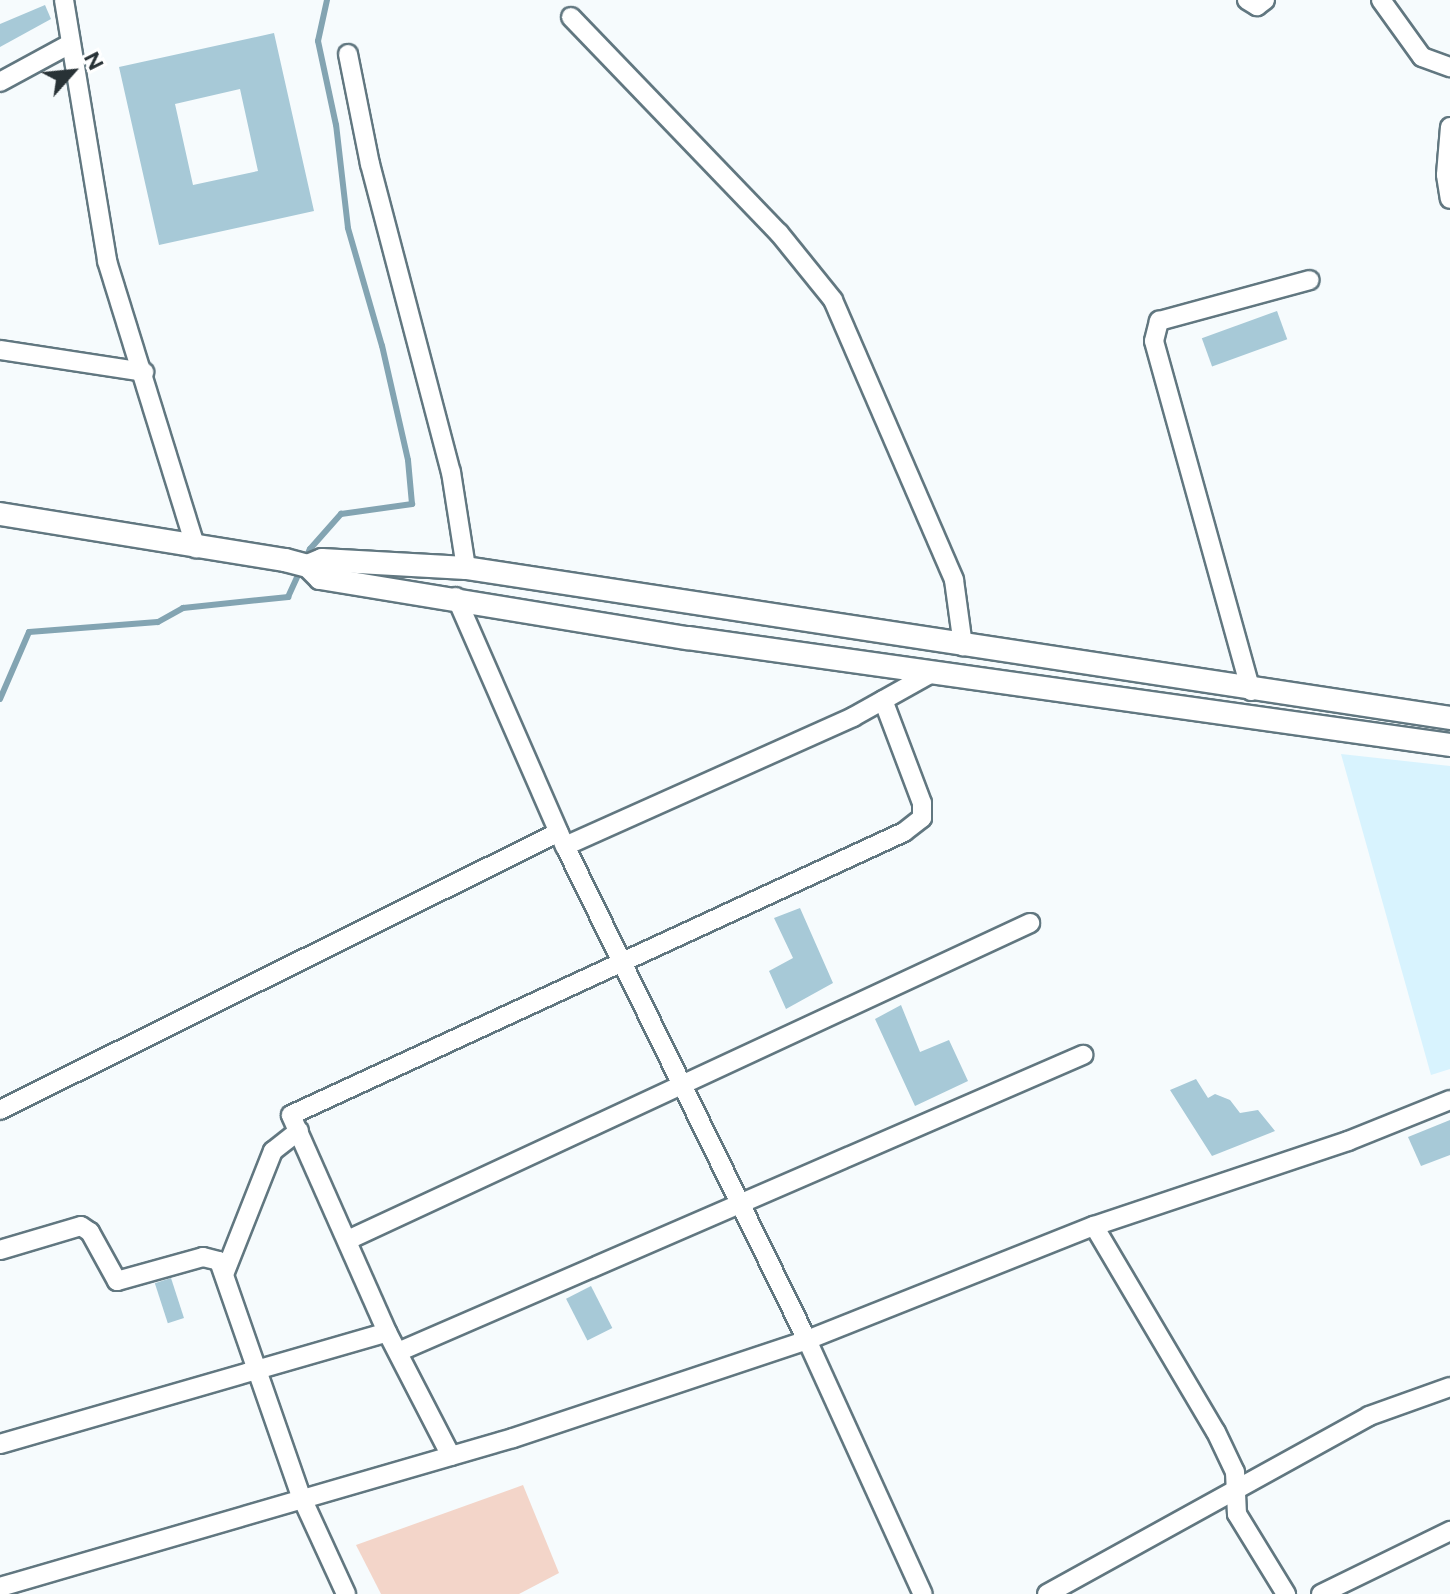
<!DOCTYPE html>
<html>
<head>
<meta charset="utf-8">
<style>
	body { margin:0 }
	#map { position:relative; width:1450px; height:1594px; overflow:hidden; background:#f6fbfd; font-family:Figtree,sans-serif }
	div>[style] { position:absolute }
	.built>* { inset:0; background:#d8f3fe }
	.green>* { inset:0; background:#f3d5c9 }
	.stream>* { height:6px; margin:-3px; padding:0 3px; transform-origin:3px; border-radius:3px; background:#83a4b2 }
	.building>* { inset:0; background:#a7c9d7; transform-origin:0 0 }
	.roads { filter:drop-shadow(2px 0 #617780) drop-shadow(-2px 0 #617780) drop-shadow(0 2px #617780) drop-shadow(0 -2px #617780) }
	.minor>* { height:18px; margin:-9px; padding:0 9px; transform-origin:9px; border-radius:9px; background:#fff }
	.tertiary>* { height:22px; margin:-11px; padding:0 11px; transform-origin:11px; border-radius:11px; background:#fff }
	span { translate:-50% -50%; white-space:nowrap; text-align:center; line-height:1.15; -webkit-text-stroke:7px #fff; paint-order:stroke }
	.north { position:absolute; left:32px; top:32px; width:80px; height:80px; -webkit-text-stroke:6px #fff; paint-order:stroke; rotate:63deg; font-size:22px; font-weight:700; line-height:32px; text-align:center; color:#283236 }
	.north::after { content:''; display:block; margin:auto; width:28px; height:36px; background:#283236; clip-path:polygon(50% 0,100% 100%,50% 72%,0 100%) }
</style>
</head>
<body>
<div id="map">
	<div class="built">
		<div style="clip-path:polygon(1341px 754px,1450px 766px,1450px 1069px,1431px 1075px)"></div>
	</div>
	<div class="green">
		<div style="clip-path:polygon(523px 1485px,559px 1573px,519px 1594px,381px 1594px,356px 1545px)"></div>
	</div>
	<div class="stream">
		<div style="left:0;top:699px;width:73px;rotate:-66.6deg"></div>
		<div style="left:29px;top:632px;width:129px;rotate:-4.4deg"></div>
		<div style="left:158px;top:622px;width:29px;rotate:-29deg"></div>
		<div style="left:183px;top:608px;width:106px;rotate:-6deg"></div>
		<div style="left:288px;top:597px;width:53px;rotate:-65.4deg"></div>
		<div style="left:310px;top:549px;width:47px;rotate:-48.5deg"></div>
		<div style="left:341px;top:514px;width:72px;rotate:-8deg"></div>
		<div style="left:412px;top:504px;width:44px;rotate:-95.2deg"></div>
		<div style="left:408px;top:460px;width:117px;rotate:-102.8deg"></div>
		<div style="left:382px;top:346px;width:123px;rotate:-106.1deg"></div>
		<div style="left:348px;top:228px;width:104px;rotate:-96.6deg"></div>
		<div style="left:336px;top:125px;width:86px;rotate:-102.1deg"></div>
		<div style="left:318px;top:41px;width:42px;rotate:-77.6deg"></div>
	</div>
	<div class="building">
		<div style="clip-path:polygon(45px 5px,51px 19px,0 47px,0 24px)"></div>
		<div style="clip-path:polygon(evenodd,274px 33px,314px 211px,159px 245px,119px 67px,274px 33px,240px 89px,258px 171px,193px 185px,175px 104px,240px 89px)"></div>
		<div style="left:1277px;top:311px;width:30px;height:80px;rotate:70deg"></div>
		<div style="clip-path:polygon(800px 908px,833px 983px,786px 1009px,769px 971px,793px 958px,774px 918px)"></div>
		<div style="clip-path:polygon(901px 1005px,920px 1052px,949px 1040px,968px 1081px,915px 1106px,875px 1019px)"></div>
		<div style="clip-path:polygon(1196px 1079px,1208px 1098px,1215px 1094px,1230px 1100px,1240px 1113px,1258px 1110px,1275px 1131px,1212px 1156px,1170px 1090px)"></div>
		<div style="clip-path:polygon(1450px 1120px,1450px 1155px,1421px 1166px,1408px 1137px)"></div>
		<div style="left:171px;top:1278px;width:42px;height:17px;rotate:72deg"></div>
		<div style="left:591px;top:1286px;width:47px;height:28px;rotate:63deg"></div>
	</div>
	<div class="roads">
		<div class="minor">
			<div style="left:64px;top:0;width:265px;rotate:80.6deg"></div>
			<div style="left:107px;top:261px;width:301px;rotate:72.8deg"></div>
			<div style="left:1247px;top:0;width:12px;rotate:31deg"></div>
			<div style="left:1257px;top:6px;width:10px;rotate:-37deg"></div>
			<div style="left:1381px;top:0;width:70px;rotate:54.3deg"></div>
			<div style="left:1422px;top:57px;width:30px;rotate:20deg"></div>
			<div style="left:571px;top:17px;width:300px;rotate:46.1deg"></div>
			<div style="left:779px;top:233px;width:86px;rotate:51.1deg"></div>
			<div style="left:833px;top:300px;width:305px;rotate:66.6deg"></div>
			<div style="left:954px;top:580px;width:67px;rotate:82.2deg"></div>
			<div style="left:348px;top:54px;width:112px;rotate:78.7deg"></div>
			<div style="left:370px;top:164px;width:318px;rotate:75.3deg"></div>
			<div style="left:451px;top:472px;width:97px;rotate:81.1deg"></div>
			<div style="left:0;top:82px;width:80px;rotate:-28.5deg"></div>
			<div style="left:1450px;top:127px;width:48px;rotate:94.8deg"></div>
			<div style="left:1446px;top:175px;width:24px;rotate:81deg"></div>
			<div style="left:0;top:350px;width:146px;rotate:8.7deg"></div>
			<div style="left:456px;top:597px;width:272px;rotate:66.4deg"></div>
			<div style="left:565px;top:846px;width:550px;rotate:63.9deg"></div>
			<div style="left:807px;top:1340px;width:279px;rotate:65.5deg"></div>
			<div style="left:1251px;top:691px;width:363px;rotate:-105.5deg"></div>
			<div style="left:1154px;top:341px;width:21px;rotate:-76deg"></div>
			<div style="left:1159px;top:321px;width:156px;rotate:-15.2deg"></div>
			<div style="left:565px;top:846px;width:316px;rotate:-24.1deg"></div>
			<div style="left:853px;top:717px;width:86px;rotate:-29.2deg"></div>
			<div style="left:0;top:1110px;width:624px;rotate:-26.44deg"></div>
			<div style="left:1094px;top:1226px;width:239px;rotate:59.4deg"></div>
			<div style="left:1216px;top:1432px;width:44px;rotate:64.6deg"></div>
			<div style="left:1235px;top:1472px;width:42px;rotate:87.3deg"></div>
			<div style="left:1237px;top:1514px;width:94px;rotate:58.5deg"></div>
			<div style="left:350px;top:1239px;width:750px;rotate:-24.92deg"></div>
			<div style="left:0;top:1250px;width:84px;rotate:-16.5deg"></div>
			<div style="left:81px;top:1226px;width:11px;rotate:34deg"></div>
			<div style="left:90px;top:1232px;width:56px;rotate:61.1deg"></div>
			<div style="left:117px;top:1281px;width:89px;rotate:-15.6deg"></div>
			<div style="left:203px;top:1257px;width:16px;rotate:14deg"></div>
			<div style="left:219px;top:1261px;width:249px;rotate:70.8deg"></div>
			<div style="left:301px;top:1496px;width:108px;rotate:65.3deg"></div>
			<div style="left:225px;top:1272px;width:130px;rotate:-68.4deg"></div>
			<div style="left:273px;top:1151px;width:33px;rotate:-38deg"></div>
			<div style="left:398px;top:1352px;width:747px;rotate:-23.44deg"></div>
			<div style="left:0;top:1444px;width:403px;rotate:-16.1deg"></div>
			<div style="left:451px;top:1456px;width:140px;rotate:-117.3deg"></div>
			<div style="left:387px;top:1332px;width:237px;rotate:-113.9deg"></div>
			<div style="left:291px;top:1115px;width:675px;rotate:-24.78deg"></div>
			<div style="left:904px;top:832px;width:23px;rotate:-38deg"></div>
			<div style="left:922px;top:818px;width:15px;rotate:-90deg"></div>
			<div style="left:922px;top:803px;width:110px;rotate:-110.7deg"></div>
			<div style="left:0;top:1587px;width:534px;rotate:-16.2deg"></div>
			<div style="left:513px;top:1438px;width:310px;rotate:-18.4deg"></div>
			<div style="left:807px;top:1340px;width:309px;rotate:-21.7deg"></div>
			<div style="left:1094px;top:1226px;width:268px;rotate:-18.5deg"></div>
			<div style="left:1348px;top:1141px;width:110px;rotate:-21.9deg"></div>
			<div style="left:1047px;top:1594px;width:368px;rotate:-28.9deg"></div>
			<div style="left:1369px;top:1416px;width:86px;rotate:-19.7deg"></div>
			<div style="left:1321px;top:1594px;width:144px;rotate:-26deg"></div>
		</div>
		<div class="tertiary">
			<div style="left:0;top:514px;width:289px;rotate:9.2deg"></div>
			<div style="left:285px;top:560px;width:24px;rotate:15deg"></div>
			<div style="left:308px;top:566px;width:17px;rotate:45deg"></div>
			<div style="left:320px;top:578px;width:373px;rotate:9.3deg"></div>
			<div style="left:688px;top:638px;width:769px;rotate:7.99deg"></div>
			<div style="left:308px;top:566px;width:15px;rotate:-23deg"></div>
			<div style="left:322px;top:560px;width:144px;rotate:3.2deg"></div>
			<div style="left:466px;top:568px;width:995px;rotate:8.67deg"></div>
		</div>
	</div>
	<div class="north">N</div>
</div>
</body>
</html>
